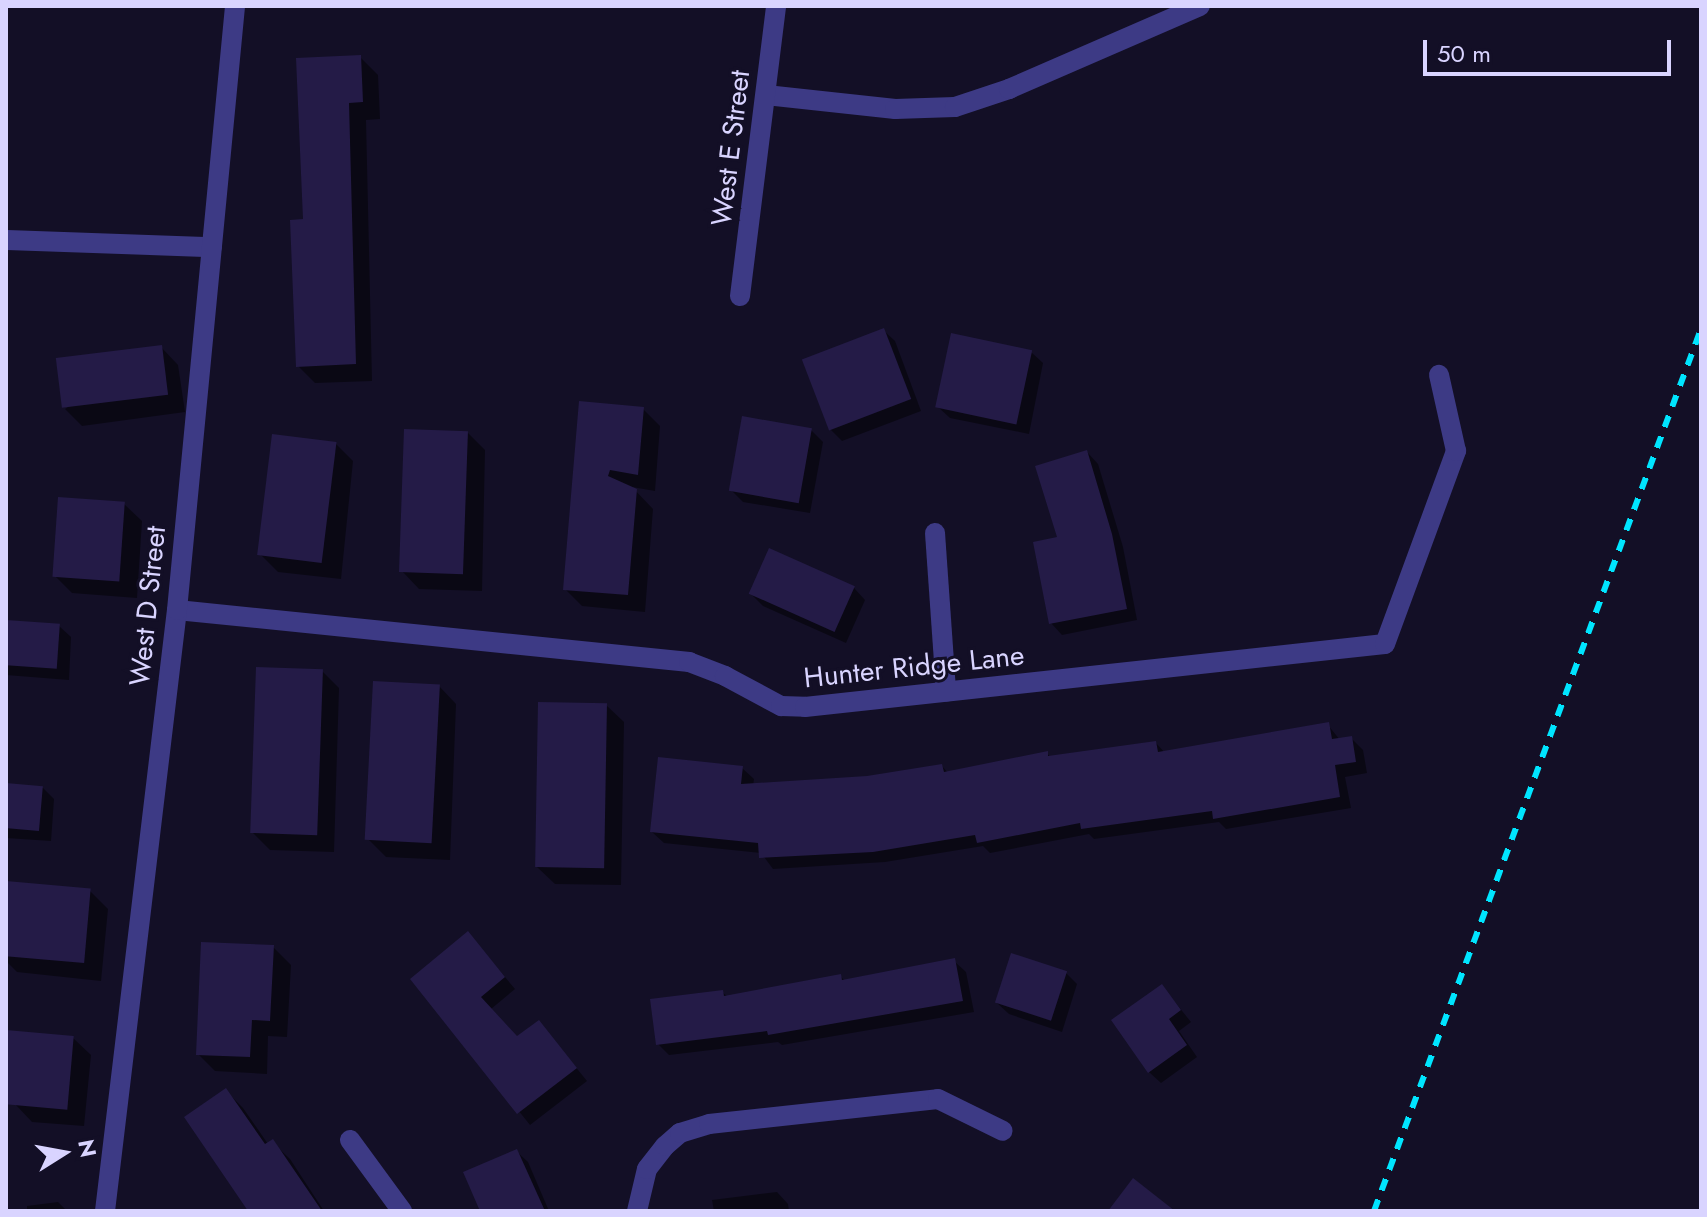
<!DOCTYPE html>
<html>
<head>
<meta charset="utf-8">
<style>
	body { margin:0 }
	#map { position:relative; width:1707px; height:1217px; overflow:hidden; background:#130f26; font-family:Jost,sans-serif }
	div>[style] { position:absolute }
	.shadow>* { inset:0; background:#0007 }
	.building>* { inset:0; background:#241b47; transform-origin:0 0 }
	.street>* { height:20px; margin:-10px; padding:0 10px; transform-origin:10px; border-radius:10px; background:#3d3a85 }
	.rail>* { height:6px; margin-top:-3px; transform-origin:0; background:repeating-linear-gradient(90deg,#00e5ff 0 12px,transparent 0 22px) }
	span { translate:-50% -50%; white-space:nowrap; text-align:center; line-height:1.15; -webkit-text-stroke:6px #130f26; paint-order:stroke }
	.street-label { font-size:28px; color:#d9d4ff }
	.frame { position:absolute; inset:0; border:8px solid #d9d4ff; pointer-events:none }
	.north { position:absolute; left:24px; top:1113px; width:80px; height:80px; -webkit-text-stroke:6px #130f26; paint-order:stroke; rotate:79deg; font-size:22px; font-weight:700; line-height:32px; text-align:center; color:#d9d4ff }
	.north::after { content:''; display:block; margin:auto; width:28px; height:36px; background:#d9d4ff; clip-path:polygon(50% 0,100% 100%,50% 72%,0 100%) }
	.scale { position:absolute; left:1423px; top:40px; width:248px; height:36px; box-sizing:border-box; border:4px solid #d9d4ff; border-top:0; padding-left:10px; font-size:24px; line-height:28px; white-space:nowrap; color:#d9d4ff; -webkit-text-stroke:6px #130f26; paint-order:stroke }
</style>
</head>
<body>
<div id="map">
	<div class="shadow">
		<div style="clip-path:polygon(360px 57px,378px 75px,380px 119px,366px 120px,372px 381px,315px 383px,298px 366px,305px 221px)"></div>
		<div style="clip-path:polygon(883px 330px,895px 341px,921px 411px,842px 441px,830px 429px)"></div>
		<div style="clip-path:polygon(161px 347px,178px 365px,185px 412px,82px 426px,65px 409px)"></div>
		<div style="clip-path:polygon(1031px 352px,1043px 363px,1029px 434px,950px 418px,938px 407px)"></div>
		<div style="clip-path:polygon(581px 403px,643px 409px,660px 426px,655px 491px,632px 487px,653px 509px,645px 612px,582px 606px,565px 589px)"></div>
		<div style="clip-path:polygon(811px 430px,823px 442px,810px 513px,743px 502px,731px 490px)"></div>
		<div style="clip-path:polygon(468px 433px,485px 450px,482px 591px,419px 589px,402px 571px)"></div>
		<div style="clip-path:polygon(336px 444px,353px 461px,341px 579px,278px 572px,261px 555px)"></div>
		<div style="clip-path:polygon(1087px 452px,1098px 464px,1123px 547px,1137px 620px,1062px 635px,1051px 623px,1059px 539px)"></div>
		<div style="clip-path:polygon(124px 504px,142px 521px,137px 598px,72px 593px,55px 576px)"></div>
		<div style="clip-path:polygon(854px 588px,865px 600px,846px 643px,763px 606px,751px 594px)"></div>
		<div style="clip-path:polygon(6px 622px,59px 626px,71px 637px,69px 680px,6px 675px)"></div>
		<div style="clip-path:polygon(322px 671px,339px 688px,334px 852px,270px 850px,252px 832px)"></div>
		<div style="clip-path:polygon(439px 686px,456px 704px,450px 860px,386px 857px,369px 840px)"></div>
		<div style="clip-path:polygon(606px 705px,624px 722px,621px 885px,555px 884px,537px 867px)"></div>
		<div style="clip-path:polygon(1328px 725px,1340px 740px,1351px 738px,1363px 750px,1367px 773px,1345px 777px,1351px 808px,1226px 829px,1219px 822px,1094px 839px,1089px 834px,990px 853px,983px 846px,885px 862px,773px 869px,761px 853px,664px 843px,652px 832px,742px 768px,754px 779px,753px 786px,868px 778px,942px 766px,948px 773px,1047px 753px,1051px 758px,1156px 743px,1165px 753px)"></div>
		<div style="clip-path:polygon(6px 785px,43px 788px,54px 799px,51px 841px,6px 838px)"></div>
		<div style="clip-path:polygon(6px 883px,90px 891px,108px 909px,101px 981px,17px 972px,6px 961px)"></div>
		<div style="clip-path:polygon(468px 933px,515px 989px,491px 1009px,518px 1039px,539px 1022px,587px 1081px,530px 1125px,413px 979px)"></div>
		<div style="clip-path:polygon(273px 947px,291px 965px,287px 1037px,268px 1036px,267px 1074px,215px 1071px,198px 1054px)"></div>
		<div style="clip-path:polygon(954px 961px,966px 972px,974px 1012px,782px 1045px,778px 1042px,669px 1055px,658px 1044px,722px 992px,728px 997px,840px 976px,846px 982px)"></div>
		<div style="clip-path:polygon(1066px 973px,1077px 984px,1062px 1032px,1009px 1014px,997px 1003px)"></div>
		<div style="clip-path:polygon(1162px 986px,1191px 1022px,1179px 1031px,1197px 1057px,1161px 1083px,1149px 1072px)"></div>
		<div style="clip-path:polygon(73px 1038px,91px 1055px,84px 1126px,32px 1122px,15px 1104px)"></div>
		<div style="clip-path:polygon(225px 1090px,243px 1108px,268px 1144px,272px 1142px,290px 1159px,324px 1211px,251px 1211px)"></div>
		<div style="clip-path:polygon(516px 1151px,528px 1162px,549px 1211px,482px 1211px)"></div>
		<div style="clip-path:polygon(777px 1192px,788px 1204px,789px 1211px,714px 1211px,712px 1200px)"></div>
		<div style="clip-path:polygon(58px 1202px,67px 1211px,27px 1211px,27px 1206px)"></div>
	</div>
	<div class="building">
		<div style="clip-path:polygon(361px 55px,363px 102px,349px 103px,356px 364px,296px 367px,290px 220px,303px 219px,296px 58px)"></div>
		<div style="left:884px;top:328px;width:76px;height:88px;rotate:69deg"></div>
		<div style="left:951px;top:333px;width:83px;height:76px;rotate:12deg"></div>
		<div style="left:162px;top:345px;width:50px;height:107px;rotate:83deg"></div>
		<div style="clip-path:polygon(579px 401px,644px 407px,638px 475px,610px 470px,608px 476px,637px 489px,628px 595px,563px 590px)"></div>
		<div style="left:742px;top:416px;width:71px;height:76px;rotate:10deg"></div>
		<div style="left:404px;top:429px;width:64px;height:143px;rotate:2deg"></div>
		<div style="left:272px;top:434px;width:65px;height:122px;rotate:7deg"></div>
		<div style="clip-path:polygon(1087px 450px,1112px 534px,1127px 609px,1049px 624px,1033px 542px,1057px 537px,1035px 466px)"></div>
		<div style="left:58px;top:497px;width:67px;height:80px;rotate:4deg"></div>
		<div style="left:769px;top:548px;width:94px;height:50px;rotate:24deg"></div>
		<div style="left:6px;top:620px;width:54px;height:45px;rotate:4deg"></div>
		<div style="left:256px;top:667px;width:67px;height:166px;rotate:2deg"></div>
		<div style="left:373px;top:681px;width:67px;height:159px;rotate:3deg"></div>
		<div style="left:538px;top:702px;width:69px;height:165px;rotate:1deg"></div>
		<div style="clip-path:polygon(1329px 722px,1332px 739px,1352px 736px,1356px 762px,1335px 765px,1340px 797px,1213px 819px,1212px 811px,1081px 829px,1080px 823px,977px 843px,975px 835px,873px 852px,759px 858px,758px 843px,650px 832px,658px 757px,743px 766px,741px 784px,867px 776px,942px 764px,944px 772px,1048px 751px,1048px 756px,1156px 741px,1158px 752px)"></div>
		<div style="left:6px;top:783px;width:37px;height:45px;rotate:5deg"></div>
		<div style="left:6px;top:881px;width:85px;height:75px;rotate:5deg"></div>
		<div style="clip-path:polygon(468px 931px,505px 977px,481px 997px,517px 1036px,539px 1020px,577px 1068px,517px 1114px,410px 979px)"></div>
		<div style="clip-path:polygon(201px 942px,274px 945px,270px 1021px,252px 1020px,250px 1057px,196px 1055px)"></div>
		<div style="left:1011px;top:953px;width:59px;height:52px;rotate:18deg"></div>
		<div style="clip-path:polygon(955px 958px,963px 1001px,768px 1035px,767px 1031px,656px 1045px,650px 999px,723px 990px,724px 996px,841px 974px,842px 980px)"></div>
		<div style="clip-path:polygon(1162px 984px,1181px 1010px,1169px 1019px,1187px 1045px,1148px 1073px,1111px 1020px)"></div>
		<div style="left:6px;top:1030px;width:68px;height:74px;rotate:5deg"></div>
		<div style="clip-path:polygon(226px 1088px,265px 1144px,273px 1139px,322px 1211px,248px 1211px,184px 1117px)"></div>
		<div style="clip-path:polygon(517px 1149px,545px 1211px,480px 1211px,463px 1172px)"></div>
		<div style="clip-path:polygon(1133px 1178px,1175px 1211px,1108px 1211px)"></div>
	</div>
	<div class="street">
		<div style="left:766px;top:95px;width:130px;rotate:6.2deg"></div>
		<div style="left:895px;top:109px;width:60px;rotate:-1.9deg"></div>
		<div style="left:955px;top:107px;width:57px;rotate:-18.4deg"></div>
		<div style="left:1009px;top:89px;width:208px;rotate:-23.5deg"></div>
		<div style="left:7px;top:240px;width:205px;rotate:2deg"></div>
		<div style="left:740px;top:296px;width:292px;rotate:-82.9deg"></div>
		<div style="left:935px;top:533px;width:159px;rotate:86deg"></div>
		<div style="left:177px;top:610px;width:515px;rotate:5.8deg"></div>
		<div style="left:689px;top:662px;width:39px;rotate:21deg"></div>
		<div style="left:725px;top:676px;width:64px;rotate:28.2deg"></div>
		<div style="left:781px;top:706px;width:24px;rotate:2deg"></div>
		<div style="left:805px;top:707px;width:583px;rotate:-6.2deg"></div>
		<div style="left:1385px;top:644px;width:206px;rotate:-69.8deg"></div>
		<div style="left:1456px;top:451px;width:78px;rotate:-102.6deg"></div>
		<div style="left:350px;top:1140px;width:88px;rotate:53.8deg"></div>
		<div style="left:105px;top:1211px;width:605px;rotate:-83.17deg"></div>
		<div style="left:177px;top:610px;width:607px;rotate:-84.51deg"></div>
		<div style="left:637px;top:1211px;width:43px;rotate:-76.6deg"></div>
		<div style="left:647px;top:1169px;width:29px;rotate:-52deg"></div>
		<div style="left:665px;top:1146px;width:20px;rotate:-41deg"></div>
		<div style="left:680px;top:1133px;width:30px;rotate:-17deg"></div>
		<div style="left:709px;top:1124px;width:230px;rotate:-6.2deg"></div>
		<div style="left:938px;top:1099px;width:72px;rotate:26.2deg"></div>
	</div>
	<div class="rail">
		<div style="left:1374px;top:1211px;width:941px;rotate:-69.66deg"></div>
	</div>
	<div class="street-label">
		<span style="left:731px;top:148px;rotate:-83deg">West E Street</span>
		<span style="left:148px;top:606px;rotate:-84deg">West D Street</span>
		<span style="left:914px;top:667px;rotate:-6deg">Hunter Ridge Lane</span>
	</div>
	<div class="frame"></div>
	<div class="north">N</div>
	<div class="scale">50 m</div>
</div>
</body>
</html>
